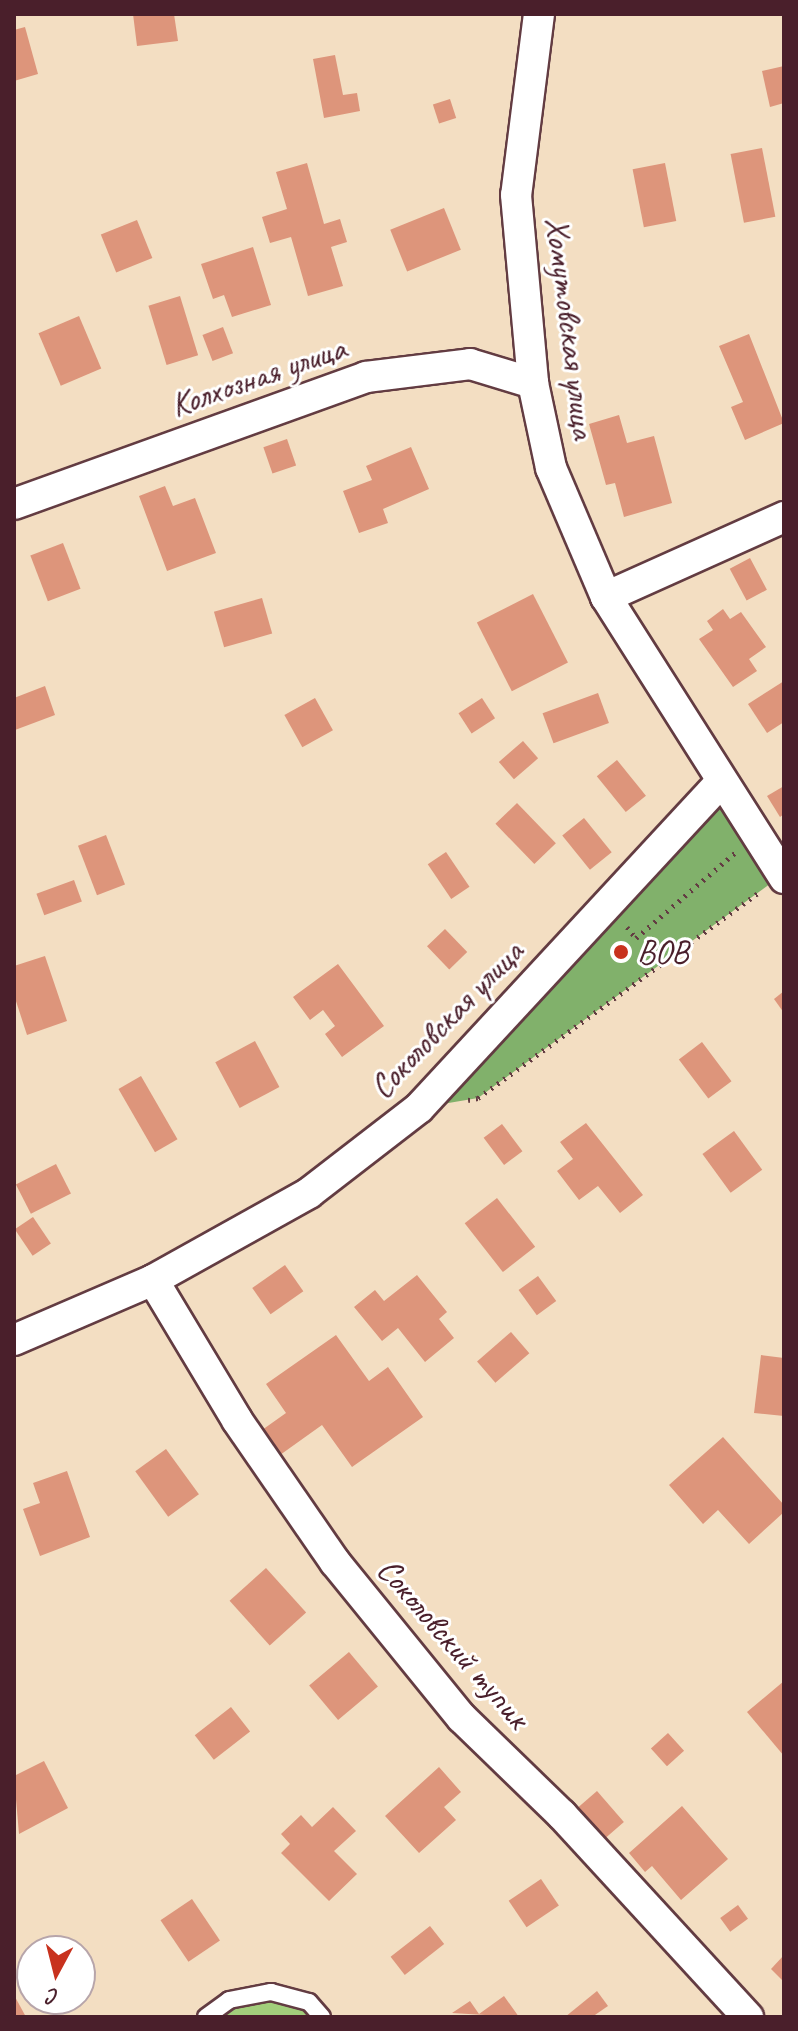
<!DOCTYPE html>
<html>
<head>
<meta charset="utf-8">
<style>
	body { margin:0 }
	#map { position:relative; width:798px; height:2031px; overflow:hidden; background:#f3dec2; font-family:Caveat,sans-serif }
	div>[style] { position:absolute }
	.green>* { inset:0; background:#a2ce7b }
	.forest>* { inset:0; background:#81b16b }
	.building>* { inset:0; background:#dd957b; transform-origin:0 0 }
	.path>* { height:5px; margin-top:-2.5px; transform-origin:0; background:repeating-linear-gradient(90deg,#633c42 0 2px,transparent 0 8px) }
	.roads { filter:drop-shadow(2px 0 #633c42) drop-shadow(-2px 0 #633c42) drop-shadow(0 2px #633c42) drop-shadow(0 -2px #633c42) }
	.lane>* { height:16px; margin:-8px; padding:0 8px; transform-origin:8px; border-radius:8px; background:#fff }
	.street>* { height:30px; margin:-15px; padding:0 15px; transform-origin:15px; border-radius:15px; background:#fff }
	.dots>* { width:22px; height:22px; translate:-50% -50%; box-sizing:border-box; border:4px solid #fff; border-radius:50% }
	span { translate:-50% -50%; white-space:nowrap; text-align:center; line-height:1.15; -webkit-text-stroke:6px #fff; paint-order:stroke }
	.street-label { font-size:34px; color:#4a1f2b }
	.poi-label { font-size:34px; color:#4a1f2b }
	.left { translate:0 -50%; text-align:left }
	.frame { position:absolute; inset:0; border:16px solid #4a1f2b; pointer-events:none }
	.north { position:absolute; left:16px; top:1935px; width:80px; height:80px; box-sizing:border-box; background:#fff; border:2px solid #b7a5aa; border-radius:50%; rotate:187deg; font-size:22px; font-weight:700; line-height:32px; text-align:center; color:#4a1f2b }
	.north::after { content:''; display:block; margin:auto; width:28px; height:36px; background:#c8321e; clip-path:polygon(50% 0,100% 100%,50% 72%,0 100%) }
</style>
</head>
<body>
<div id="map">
	<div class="green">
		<div style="clip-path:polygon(271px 1992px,322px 2017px,206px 2017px)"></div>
	</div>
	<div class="forest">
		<div style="clip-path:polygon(719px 784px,782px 875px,478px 1098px,419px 1108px)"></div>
	</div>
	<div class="building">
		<div style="clip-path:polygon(133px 14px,174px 14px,178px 41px,137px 46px)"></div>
		<div style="clip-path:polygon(25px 27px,38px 74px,14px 81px,14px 30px)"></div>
		<div style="clip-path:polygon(335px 55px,343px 95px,357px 93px,360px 111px,324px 118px,313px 59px)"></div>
		<div style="clip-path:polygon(784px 66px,784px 103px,770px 107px,762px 71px)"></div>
		<div style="left:450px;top:99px;width:20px;height:18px;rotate:72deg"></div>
		<div style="left:762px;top:148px;width:70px;height:32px;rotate:79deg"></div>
		<div style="clip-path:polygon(307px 163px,324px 224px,340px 219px,347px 242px,331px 247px,343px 286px,308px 296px,291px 237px,270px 243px,262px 217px,287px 209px,276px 172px)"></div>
		<div style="left:665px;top:163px;width:59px;height:33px;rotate:79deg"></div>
		<div style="left:444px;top:208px;width:45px;height:58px;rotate:68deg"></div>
		<div style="left:137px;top:220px;width:41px;height:39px;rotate:68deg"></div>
		<div style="clip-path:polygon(253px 247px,271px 305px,232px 317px,224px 295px,213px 299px,201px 264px)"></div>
		<div style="left:180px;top:296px;width:62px;height:33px;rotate:73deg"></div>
		<div style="left:79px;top:316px;width:57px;height:44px;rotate:67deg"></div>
		<div style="left:223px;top:327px;width:28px;height:22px;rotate:69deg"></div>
		<div style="clip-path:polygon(749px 334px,784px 423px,745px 440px,731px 407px,743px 402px,719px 346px)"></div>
		<div style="clip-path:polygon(619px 415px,627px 443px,654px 436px,672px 503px,624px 517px,615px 483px,606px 485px,589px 424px)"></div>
		<div style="left:287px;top:439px;width:28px;height:25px;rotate:71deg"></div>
		<div style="clip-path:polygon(411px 447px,429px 489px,383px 509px,388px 523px,359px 533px,343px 491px,372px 480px,366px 466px)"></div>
		<div style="clip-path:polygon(165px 486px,173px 506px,195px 498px,216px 553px,167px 571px,139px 496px)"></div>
		<div style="left:63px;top:543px;width:49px;height:35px;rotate:69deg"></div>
		<div style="left:750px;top:558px;width:36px;height:23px;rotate:62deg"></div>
		<div style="left:533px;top:594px;width:77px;height:63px;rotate:63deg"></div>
		<div style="left:262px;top:598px;width:37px;height:50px;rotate:74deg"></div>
		<div style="clip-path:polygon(723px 609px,730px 619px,741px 612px,766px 647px,749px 659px,757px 671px,733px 687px,699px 639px,713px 630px,707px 621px)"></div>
		<div style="clip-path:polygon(784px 681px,784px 722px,767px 733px,748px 704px)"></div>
		<div style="clip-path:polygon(45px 686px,55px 715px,15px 730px,14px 698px)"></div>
		<div style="left:598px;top:693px;width:32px;height:59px;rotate:70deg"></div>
		<div style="left:315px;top:698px;width:37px;height:35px;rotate:61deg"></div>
		<div style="left:482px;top:698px;width:24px;height:28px;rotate:57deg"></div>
		<div style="left:523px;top:741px;width:23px;height:32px;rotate:49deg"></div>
		<div style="left:617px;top:760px;width:46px;height:26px;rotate:51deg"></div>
		<div style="clip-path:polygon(784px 786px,784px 814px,780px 817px,767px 796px)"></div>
		<div style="left:517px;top:803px;width:56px;height:30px;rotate:46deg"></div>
		<div style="left:584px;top:818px;width:44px;height:28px;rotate:51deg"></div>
		<div style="left:106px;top:835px;width:53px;height:30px;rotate:69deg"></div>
		<div style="left:446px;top:852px;width:42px;height:22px;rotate:56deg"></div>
		<div style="left:74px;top:880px;width:23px;height:40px;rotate:70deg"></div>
		<div style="left:445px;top:929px;width:32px;height:25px;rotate:46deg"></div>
		<div style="clip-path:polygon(45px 956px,67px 1021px,27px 1035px,14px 995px,14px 966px)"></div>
		<div style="clip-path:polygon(338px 964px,384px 1026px,342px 1057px,325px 1034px,335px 1026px,323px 1010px,310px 1020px,293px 997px)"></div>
		<div style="clip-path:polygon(784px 991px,784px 1013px,774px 999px)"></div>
		<div style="left:255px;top:1041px;width:52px;height:45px;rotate:62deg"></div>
		<div style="left:702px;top:1042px;width:49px;height:29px;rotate:53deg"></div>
		<div style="left:141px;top:1076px;width:73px;height:26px;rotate:60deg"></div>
		<div style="clip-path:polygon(586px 1123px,643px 1195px,620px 1213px,598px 1186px,579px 1200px,557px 1171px,573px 1159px,560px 1142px)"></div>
		<div style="left:502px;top:1124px;width:34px;height:23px;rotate:53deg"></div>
		<div style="left:734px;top:1131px;width:48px;height:39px;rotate:54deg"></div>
		<div style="left:56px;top:1164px;width:33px;height:45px;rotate:63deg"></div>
		<div style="left:497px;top:1198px;width:62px;height:41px;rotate:52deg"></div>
		<div style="left:33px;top:1217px;width:32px;height:22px;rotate:56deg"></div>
		<div style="left:285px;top:1265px;width:32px;height:40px;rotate:55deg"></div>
		<div style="clip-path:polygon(417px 1275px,447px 1312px,439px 1319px,454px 1338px,425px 1362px,398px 1328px,382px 1341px,354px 1307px,375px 1290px,384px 1301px)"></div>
		<div style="left:538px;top:1276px;width:31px;height:24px;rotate:54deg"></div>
		<div style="left:511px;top:1332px;width:28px;height:45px;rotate:49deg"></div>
		<div style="clip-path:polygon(336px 1335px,369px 1381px,388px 1367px,423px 1417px,352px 1467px,322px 1425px,273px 1460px,255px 1435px,286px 1413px,266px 1384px)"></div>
		<div style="clip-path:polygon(761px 1355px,784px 1358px,784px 1416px,754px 1413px)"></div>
		<div style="clip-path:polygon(723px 1437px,784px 1505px,784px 1512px,749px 1544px,718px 1510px,703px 1524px,669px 1485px)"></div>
		<div style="left:166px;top:1449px;width:56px;height:38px;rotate:54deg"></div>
		<div style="clip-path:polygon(67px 1471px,90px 1537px,40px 1556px,23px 1509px,40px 1503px,33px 1483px)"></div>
		<div style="left:266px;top:1568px;width:60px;height:49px;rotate:48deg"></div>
		<div style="left:349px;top:1652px;width:45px;height:52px;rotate:50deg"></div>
		<div style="clip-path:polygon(784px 1681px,784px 1756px,747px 1712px)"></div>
		<div style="left:231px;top:1707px;width:31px;height:46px;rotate:52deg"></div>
		<div style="left:668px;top:1733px;width:24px;height:23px;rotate:48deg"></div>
		<div style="clip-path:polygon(44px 1761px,68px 1808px,19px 1834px,14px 1776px)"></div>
		<div style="clip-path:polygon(439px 1767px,461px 1792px,444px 1807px,456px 1820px,419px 1853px,385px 1816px)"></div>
		<div style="left:597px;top:1791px;width:41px;height:29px;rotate:49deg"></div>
		<div style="clip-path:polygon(682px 1806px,728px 1859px,681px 1900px,652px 1866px,645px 1872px,629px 1853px)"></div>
		<div style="clip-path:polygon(333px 1807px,356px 1831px,334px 1851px,357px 1874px,329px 1901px,281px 1853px,290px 1844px,281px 1834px,301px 1815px,312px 1827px)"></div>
		<div style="left:541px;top:1879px;width:32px;height:39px;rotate:56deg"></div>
		<div style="left:192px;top:1899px;width:50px;height:38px;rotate:56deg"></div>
		<div style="left:738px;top:1905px;width:17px;height:22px;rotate:54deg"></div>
		<div style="left:430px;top:1926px;width:23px;height:50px;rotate:52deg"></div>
		<div style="clip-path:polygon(784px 1955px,784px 1982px,771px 1969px)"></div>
		<div style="clip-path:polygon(597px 1991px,608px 2006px,592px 2017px,565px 2017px)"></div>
		<div style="clip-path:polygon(14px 1995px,26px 2017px,14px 2017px)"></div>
		<div style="clip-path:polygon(504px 1996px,519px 2017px,452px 2013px,470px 2001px,479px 2014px)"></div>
	</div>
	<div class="path">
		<div style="left:627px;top:927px;width:14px;rotate:51deg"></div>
		<div style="left:636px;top:938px;width:132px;rotate:-40.7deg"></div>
		<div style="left:468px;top:1100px;width:10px;rotate:-11deg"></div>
		<div style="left:478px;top:1098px;width:347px;rotate:-36.2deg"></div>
	</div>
	<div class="roads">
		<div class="lane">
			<div style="left:206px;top:2017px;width:29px;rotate:-36deg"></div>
			<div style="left:229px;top:2000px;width:43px;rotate:-10.8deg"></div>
			<div style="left:271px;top:1992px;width:39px;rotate:15deg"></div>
			<div style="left:309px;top:2002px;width:20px;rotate:49deg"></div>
		</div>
		<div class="street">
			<div style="left:539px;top:14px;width:182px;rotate:97.2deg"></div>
			<div style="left:516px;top:195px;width:189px;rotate:84.8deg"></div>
			<div style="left:533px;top:383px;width:87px;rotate:78deg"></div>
			<div style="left:551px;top:468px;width:140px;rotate:66.9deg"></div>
			<div style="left:606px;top:597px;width:333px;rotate:57.6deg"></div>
			<div style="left:14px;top:504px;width:374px;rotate:-19.8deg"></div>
			<div style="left:366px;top:377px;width:105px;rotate:-7.1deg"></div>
			<div style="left:470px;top:364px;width:66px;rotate:16.8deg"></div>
			<div style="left:606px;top:597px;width:195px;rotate:-24.2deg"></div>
			<div style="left:153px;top:1280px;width:163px;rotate:59deg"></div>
			<div style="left:237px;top:1420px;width:173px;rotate:55.4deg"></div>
			<div style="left:335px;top:1562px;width:201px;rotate:50.9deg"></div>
			<div style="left:462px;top:1718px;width:139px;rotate:44.1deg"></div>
			<div style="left:562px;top:1815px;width:275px;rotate:47.4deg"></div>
			<div style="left:14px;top:1340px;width:151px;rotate:-23.3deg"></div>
			<div style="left:153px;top:1280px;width:179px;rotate:-29.1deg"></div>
			<div style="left:309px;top:1193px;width:139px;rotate:-37.7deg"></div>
			<div style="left:419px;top:1108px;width:442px;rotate:-47.2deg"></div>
		</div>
	</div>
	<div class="dots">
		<div style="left:621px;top:952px;background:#c8321e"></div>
	</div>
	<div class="street-label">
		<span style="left:571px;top:328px;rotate:83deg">Хомутовская улица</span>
		<span style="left:258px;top:376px;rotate:-19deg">Колхозная улица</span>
		<span style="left:446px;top:1019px;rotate:-46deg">Соколовская улица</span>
		<span style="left:454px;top:1643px;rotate:49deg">Соколовский тупик</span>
	</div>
	<div class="poi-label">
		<span class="left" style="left:637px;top:952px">ВОВ</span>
	</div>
	<div class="frame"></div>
	<div class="north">С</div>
</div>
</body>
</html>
